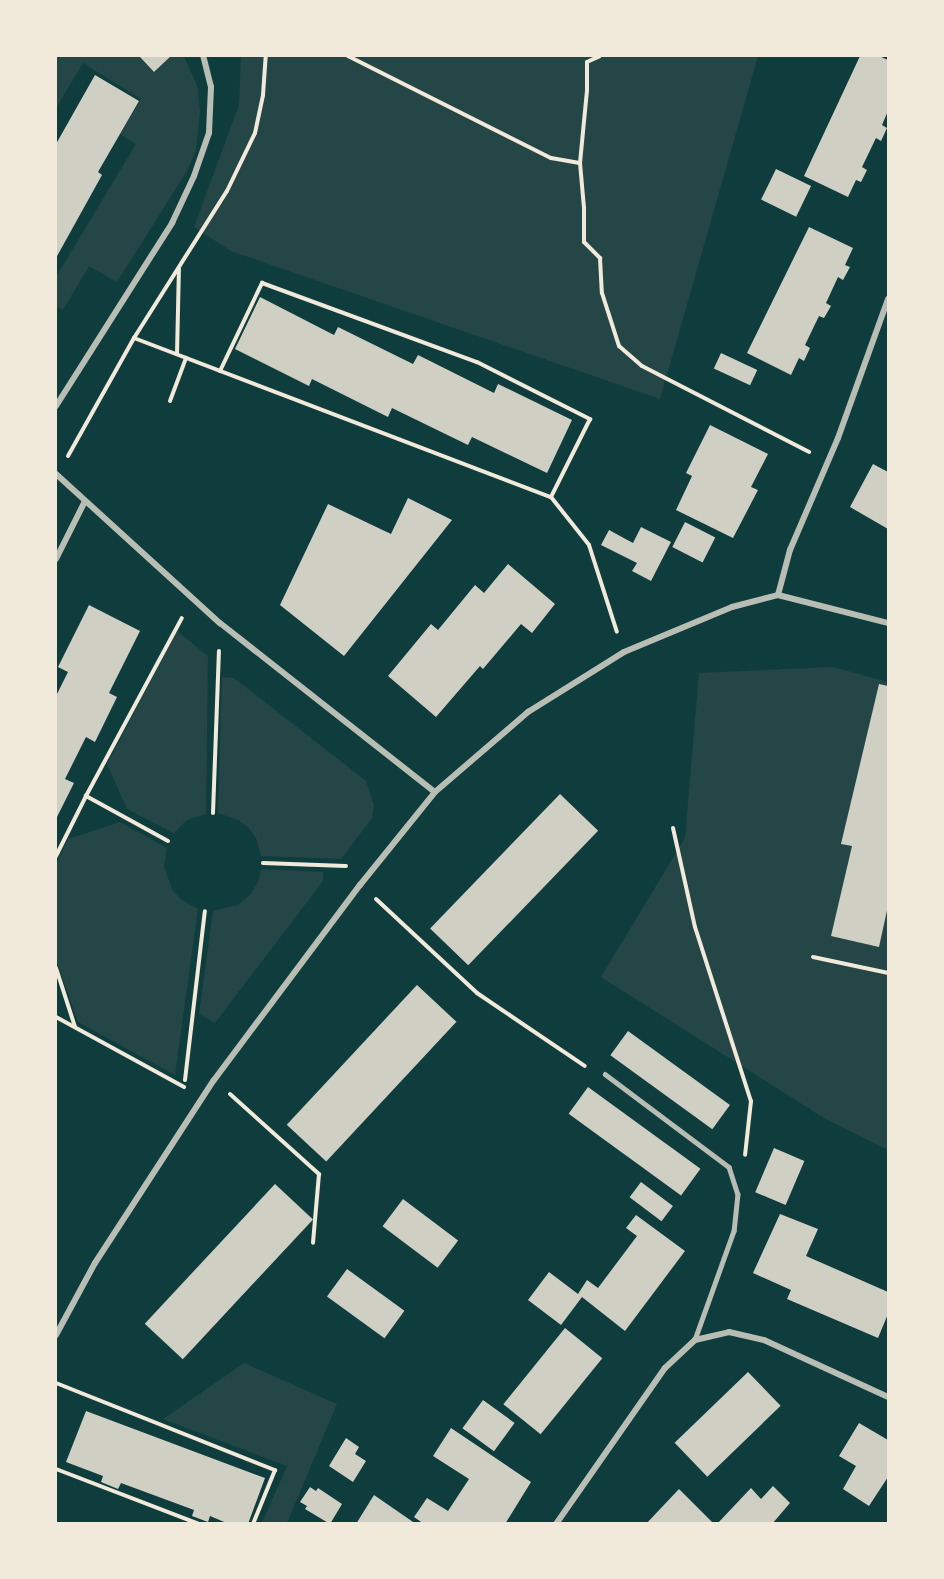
<!DOCTYPE html>
<html>
<head>
<meta charset="utf-8">
<style>
	body { margin:0 }
	#map { position:relative; width:944px; height:1579px; overflow:hidden; background:#0f3d3e; font-family:"Fira Sans Condensed",sans-serif }
	div>[style] { position:absolute }
	.green>* { inset:0; background:#244646 }
	.building>* { inset:0; background:#cfcfc3; transform-origin:0 0 }
	.path>* { height:4px; margin:-2px; padding:0 2px; transform-origin:2px; border-radius:2px; background:#f1e9da }
	.service>* { height:4.5px; margin:-2.25px; padding:0 2.25px; transform-origin:2.25px; border-radius:2.25px; background:#b8beb3 }
	.minor>* { height:6px; margin:-3px; padding:0 3px; transform-origin:3px; border-radius:3px; background:#b8beb3 }
	span { translate:-50% -50%; white-space:nowrap; text-align:center; line-height:1.15; -webkit-text-stroke:6px #f1e9da; paint-order:stroke }
	.frame { position:absolute; inset:0; border:57px solid #f1e9da; pointer-events:none }
</style>
</head>
<body>
<div id="map">
	<div class="green">
		<div style="clip-path:polygon(56px 56px,138px 56px,154px 73px,171px 56px,184px 56px,198px 88px,200px 111px,196px 151px,187px 171px,117px 282px,89px 266px,63px 310px,56px 306px,56px 277px,136px 144px,120px 134px,141px 99px,83px 63px,56px 108px)"></div>
		<div style="clip-path:polygon(241px 56px,758px 56px,660px 399px,231px 251px,194px 227px,239px 105px)"></div>
		<div style="clip-path:polygon(177px 631px,208px 656px,206px 814px,187px 820px,174px 833px,127px 809px,107px 764px)"></div>
		<div style="clip-path:polygon(833px 667px,888px 682px,888px 1150px,824px 1118px,601px 977px,685px 838px,699px 673px)"></div>
		<div style="clip-path:polygon(222px 677px,234px 678px,366px 781px,374px 805px,372px 818px,341px 859px,261px 856px,256px 838px,249px 828px,238px 820px,218px 813px)"></div>
		<div style="clip-path:polygon(120px 822px,167px 848px,164px 867px,173px 891px,182px 900px,198px 909px,175px 1075px,78px 1022px,56px 959px,56px 865px,68px 839px)"></div>
		<div style="clip-path:polygon(261px 869px,323px 872px,323px 881px,215px 1023px,199px 1014px,213px 911px,238px 905px,251px 894px,259px 880px)"></div>
		<div style="clip-path:polygon(244px 1363px,337px 1404px,287px 1523px,262px 1523px,287px 1466px,163px 1419px)"></div>
	</div>
	<div class="building">
		<div style="clip-path:polygon(139px 56px,171px 56px,154px 72px)"></div>
		<div style="clip-path:polygon(860px 56px,879px 56px,888px 60px,888px 111px,882px 125px,887px 128px,881px 141px,876px 138px,862px 167px,867px 170px,861px 182px,856px 180px,848px 197px,804px 176px)"></div>
		<div style="clip-path:polygon(95px 75px,139px 101px,98px 172px,102px 175px,56px 258px,56px 144px)"></div>
		<div style="left:776px;top:169px;width:39px;height:34px;rotate:26deg"></div>
		<div style="clip-path:polygon(809px 227px,853px 248px,845px 265px,850px 267px,843px 280px,838px 277px,826px 303px,831px 306px,824px 318px,819px 316px,805px 345px,810px 348px,804px 361px,799px 358px,791px 375px,747px 353px)"></div>
		<div style="clip-path:polygon(260px 297px,334px 335px,338px 327px,413px 364px,418px 355px,494px 393px,498px 384px,572px 420px,547px 473px,472px 437px,468px 445px,392px 408px,388px 417px,312px 379px,309px 386px,235px 349px)"></div>
		<div style="left:721px;top:353px;width:40px;height:17px;rotate:25deg"></div>
		<div style="clip-path:polygon(710px 425px,768px 454px,751px 487px,758px 490px,733px 538px,676px 510px,692px 476px,686px 473px)"></div>
		<div style="clip-path:polygon(873px 464px,888px 472px,888px 529px,850px 507px)"></div>
		<div style="clip-path:polygon(408px 498px,452px 520px,344px 656px,280px 605px,328px 504px,391px 534px)"></div>
		<div style="left:685px;top:522px;width:34px;height:28px;rotate:27deg"></div>
		<div style="clip-path:polygon(641px 527px,671px 542px,651px 581px,632px 571px,637px 563px,601px 545px,609px 530px,633px 543px)"></div>
		<div style="clip-path:polygon(508px 564px,555px 604px,532px 633px,521px 624px,483px 669px,480px 666px,436px 717px,388px 676px,431px 624px,438px 630px,475px 585px,484px 593px)"></div>
		<div style="clip-path:polygon(89px 605px,140px 631px,109px 693px,117px 697px,95px 742px,86px 737px,65px 779px,74px 783px,56px 819px,56px 696px,68px 672px,58px 667px)"></div>
		<div style="clip-path:polygon(879px 684px,888px 686px,888px 906px,879px 947px,831px 936px,852px 846px,841px 844px)"></div>
		<div style="left:560px;top:794px;width:53px;height:187px;rotate:44deg"></div>
		<div style="left:417px;top:985px;width:54px;height:191px;rotate:43deg"></div>
		<div style="left:628px;top:1031px;width:126px;height:30px;rotate:36deg"></div>
		<div style="left:588px;top:1087px;width:139px;height:33px;rotate:36deg"></div>
		<div style="left:774px;top:1148px;width:33px;height:48px;rotate:23deg"></div>
		<div style="left:641px;top:1182px;width:40px;height:19px;rotate:37deg"></div>
		<div style="left:275px;top:1184px;width:52px;height:191px;rotate:43deg"></div>
		<div style="left:403px;top:1199px;width:69px;height:34px;rotate:37deg"></div>
		<div style="clip-path:polygon(780px 1214px,818px 1229px,806px 1256px,888px 1292px,888px 1314px,878px 1338px,787px 1299px,791px 1290px,753px 1273px)"></div>
		<div style="clip-path:polygon(636px 1215px,685px 1251px,625px 1331px,582px 1297px,561px 1325px,528px 1300px,549px 1272px,578px 1294px,587px 1280px,598px 1288px,637px 1236px,626px 1228px)"></div>
		<div style="left:347px;top:1269px;width:71px;height:34px;rotate:36deg"></div>
		<div style="left:565px;top:1328px;width:48px;height:98px;rotate:39deg"></div>
		<div style="left:748px;top:1372px;width:47px;height:102px;rotate:46deg"></div>
		<div style="left:483px;top:1400px;width:39px;height:35px;rotate:36deg"></div>
		<div style="clip-path:polygon(86px 1411px,265px 1478px,248px 1524px,229px 1524px,210px 1516px,208px 1522px,192px 1516px,194px 1510px,121px 1483px,118px 1489px,101px 1482px,103px 1476px,66px 1462px)"></div>
		<div style="clip-path:polygon(859px 1423px,888px 1440px,888px 1477px,869px 1506px,843px 1489px,856px 1466px,839px 1456px)"></div>
		<div style="clip-path:polygon(451px 1428px,531px 1482px,505px 1524px,424px 1524px,414px 1517px,427px 1498px,448px 1511px,469px 1479px,433px 1456px)"></div>
		<div style="clip-path:polygon(346px 1438px,359px 1447px,355px 1454px,366px 1461px,353px 1482px,329px 1466px)"></div>
		<div style="clip-path:polygon(773px 1486px,790px 1503px,772px 1524px,717px 1524px,751px 1488px,761px 1499px)"></div>
		<div style="clip-path:polygon(310px 1487px,316px 1491px,318px 1488px,342px 1504px,330px 1524px,305px 1509px,307px 1506px,300px 1502px)"></div>
		<div style="clip-path:polygon(679px 1489px,714px 1524px,646px 1524px)"></div>
		<div style="clip-path:polygon(374px 1495px,416px 1524px,356px 1524px)"></div>
	</div>
	<div class="path">
		<div style="left:348px;top:56px;width:227px;rotate:26.7deg"></div>
		<div style="left:551px;top:158px;width:29px;rotate:10deg"></div>
		<div style="left:580px;top:163px;width:45px;rotate:84.9deg"></div>
		<div style="left:584px;top:208px;width:34px;rotate:90deg"></div>
		<div style="left:584px;top:242px;width:23px;rotate:45deg"></div>
		<div style="left:600px;top:258px;width:35px;rotate:87deg"></div>
		<div style="left:602px;top:293px;width:56px;rotate:72.2deg"></div>
		<div style="left:619px;top:346px;width:30px;rotate:41deg"></div>
		<div style="left:642px;top:366px;width:188px;rotate:27.2deg"></div>
		<div style="left:580px;top:163px;width:73px;rotate:-84.5deg"></div>
		<div style="left:587px;top:90px;width:28px;rotate:-90deg"></div>
		<div style="left:587px;top:62px;width:14px;rotate:-25deg"></div>
		<div style="left:134px;top:338px;width:446px;rotate:20.9deg"></div>
		<div style="left:551px;top:497px;width:61px;rotate:51.6deg"></div>
		<div style="left:589px;top:545px;width:91px;rotate:72.2deg"></div>
		<div style="left:177px;top:354px;width:86px;rotate:-88.7deg"></div>
		<div style="left:220px;top:371px;width:98px;rotate:-64.5deg"></div>
		<div style="left:262px;top:283px;width:229px;rotate:20.2deg"></div>
		<div style="left:477px;top:362px;width:127px;rotate:26.8deg"></div>
		<div style="left:590px;top:419px;width:87px;rotate:116.6deg"></div>
		<div style="left:170px;top:401px;width:46px;rotate:-69.6deg"></div>
		<div style="left:68px;top:456px;width:135px;rotate:-60.8deg"></div>
		<div style="left:134px;top:338px;width:174px;rotate:-57.7deg"></div>
		<div style="left:227px;top:191px;width:64px;rotate:-64.2deg"></div>
		<div style="left:255px;top:133px;width:39px;rotate:-78deg"></div>
		<div style="left:263px;top:95px;width:39px;rotate:-86deg"></div>
		<div style="left:213px;top:813px;width:162px;rotate:-87.9deg"></div>
		<div style="left:673px;top:828px;width:101px;rotate:77.5deg"></div>
		<div style="left:695px;top:927px;width:183px;rotate:72.2deg"></div>
		<div style="left:751px;top:1101px;width:54px;rotate:96.3deg"></div>
		<div style="left:168px;top:841px;width:94px;rotate:-151.2deg"></div>
		<div style="left:86px;top:796px;width:202px;rotate:-61.7deg"></div>
		<div style="left:56px;top:856px;width:67px;rotate:-63.4deg"></div>
		<div style="left:263px;top:863px;width:83px;rotate:2.1deg"></div>
		<div style="left:376px;top:899px;width:138px;rotate:42.9deg"></div>
		<div style="left:477px;top:993px;width:130px;rotate:34.1deg"></div>
		<div style="left:813px;top:957px;width:77px;rotate:12deg"></div>
		<div style="left:56px;top:968px;width:62px;rotate:72.1deg"></div>
		<div style="left:56px;top:1017px;width:146px;rotate:28.7deg"></div>
		<div style="left:185px;top:1080px;width:170px;rotate:-83.3deg"></div>
		<div style="left:230px;top:1094px;width:120px;rotate:42deg"></div>
		<div style="left:319px;top:1174px;width:69px;rotate:95deg"></div>
		<div style="left:56px;top:1383px;width:236px;rotate:21.7deg"></div>
		<div style="left:275px;top:1470px;width:58px;rotate:112.2deg"></div>
		<div style="left:56px;top:1469px;width:153px;rotate:21deg"></div>
	</div>
	<div class="service">
		<div style="left:605px;top:1074px;width:155px;rotate:36.9deg"></div>
		<div style="left:729px;top:1167px;width:28px;rotate:72deg"></div>
		<div style="left:738px;top:1194px;width:37px;rotate:96deg"></div>
		<div style="left:734px;top:1231px;width:116px;rotate:109.7deg"></div>
	</div>
	<div class="minor">
		<div style="left:56px;top:406px;width:217px;rotate:-57.6deg"></div>
		<div style="left:172px;top:223px;width:52px;rotate:-64.9deg"></div>
		<div style="left:194px;top:176px;width:46px;rotate:-70.8deg"></div>
		<div style="left:209px;top:133px;width:46px;rotate:-87.5deg"></div>
		<div style="left:211px;top:87px;width:32px;rotate:-104deg"></div>
		<div style="left:56px;top:474px;width:222px;rotate:42.3deg"></div>
		<div style="left:220px;top:623px;width:273px;rotate:38.2deg"></div>
		<div style="left:56px;top:559px;width:65px;rotate:-63.4deg"></div>
		<div style="left:778px;top:595px;width:47px;rotate:-75.1deg"></div>
		<div style="left:790px;top:550px;width:122px;rotate:-66.8deg"></div>
		<div style="left:838px;top:438px;width:148px;rotate:-70.2deg"></div>
		<div style="left:56px;top:1335px;width:82px;rotate:-61.6deg"></div>
		<div style="left:95px;top:1263px;width:218px;rotate:-57deg"></div>
		<div style="left:214px;top:1080px;width:244px;rotate:-53.2deg"></div>
		<div style="left:360px;top:885px;width:119px;rotate:-51.1deg"></div>
		<div style="left:435px;top:792px;width:123px;rotate:-40.7deg"></div>
		<div style="left:528px;top:712px;width:113px;rotate:-32deg"></div>
		<div style="left:624px;top:652px;width:117px;rotate:-22.6deg"></div>
		<div style="left:732px;top:607px;width:48px;rotate:-14.6deg"></div>
		<div style="left:778px;top:595px;width:114px;rotate:14.3deg"></div>
		<div style="left:556px;top:1524px;width:190px;rotate:-55.1deg"></div>
		<div style="left:665px;top:1368px;width:41px;rotate:-43deg"></div>
		<div style="left:695px;top:1340px;width:35px;rotate:-13deg"></div>
		<div style="left:729px;top:1332px;width:36px;rotate:13deg"></div>
		<div style="left:764px;top:1340px;width:136px;rotate:24.7deg"></div>
	</div>
	<div class="frame"></div>
</div>
</body>
</html>
